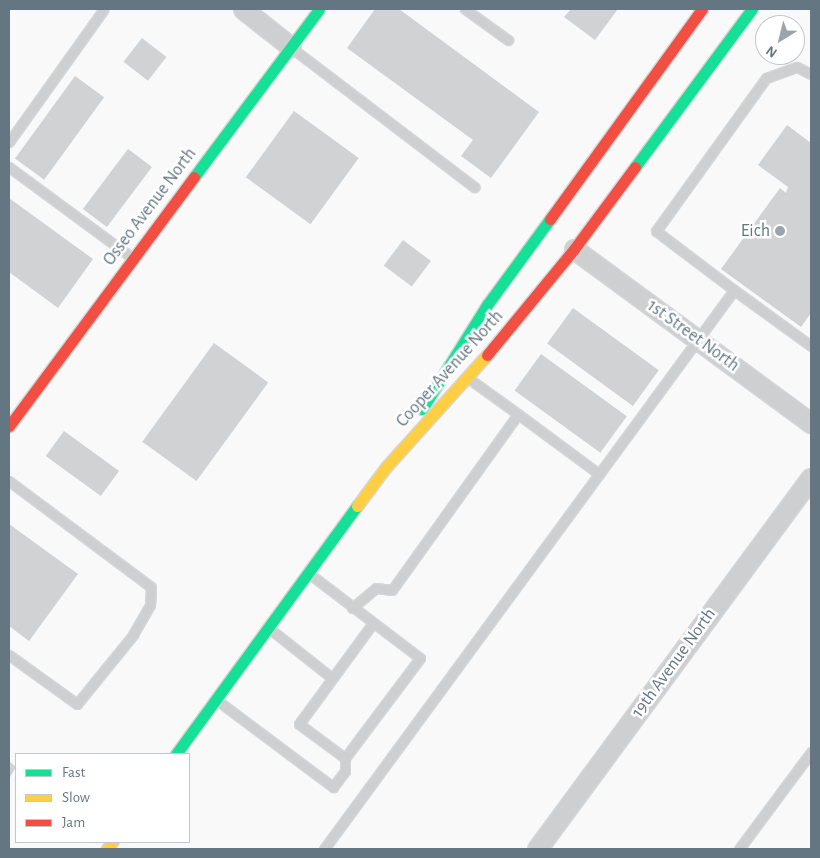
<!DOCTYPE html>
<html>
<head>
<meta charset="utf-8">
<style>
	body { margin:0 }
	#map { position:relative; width:820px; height:858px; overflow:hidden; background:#f9f9f9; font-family:"Alegreya Sans",sans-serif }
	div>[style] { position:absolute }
	.building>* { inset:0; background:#d0d2d3; transform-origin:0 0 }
	.roads { filter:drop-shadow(1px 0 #d5d6d7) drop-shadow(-1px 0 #d5d6d7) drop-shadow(0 1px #d5d6d7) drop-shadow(0 -1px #d5d6d7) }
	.lane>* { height:9px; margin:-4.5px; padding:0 4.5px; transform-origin:4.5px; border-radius:4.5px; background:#cecfd0 }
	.street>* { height:19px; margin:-9.5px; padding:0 9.5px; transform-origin:9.5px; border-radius:9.5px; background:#cecfd0 }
	.fast>* { height:11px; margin:-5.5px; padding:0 5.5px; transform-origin:5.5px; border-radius:5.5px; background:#16e098 }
	.slow>* { height:11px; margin:-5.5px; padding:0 5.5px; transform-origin:5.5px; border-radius:5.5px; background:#ffcf43 }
	.jam>* { height:11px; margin:-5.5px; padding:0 5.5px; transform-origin:5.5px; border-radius:5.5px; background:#f24e42 }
	.dots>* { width:14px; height:14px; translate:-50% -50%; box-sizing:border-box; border:2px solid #fff; border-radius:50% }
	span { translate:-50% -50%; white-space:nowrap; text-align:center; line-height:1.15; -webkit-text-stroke:5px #fff; paint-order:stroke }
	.street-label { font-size:18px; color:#657683 }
	.poi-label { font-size:18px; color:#657683 }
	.right { translate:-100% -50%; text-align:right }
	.frame { position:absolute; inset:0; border:10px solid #657683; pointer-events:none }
	.legend { position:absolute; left:15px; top:753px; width:175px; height:90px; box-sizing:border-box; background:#fff; border:1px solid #c1c8cd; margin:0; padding:6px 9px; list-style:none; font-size:15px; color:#657683 }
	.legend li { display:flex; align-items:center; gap:10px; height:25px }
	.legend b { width:25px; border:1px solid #c1c8cd }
	.north { position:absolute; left:755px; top:15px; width:50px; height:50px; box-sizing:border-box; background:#fff; border:1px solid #c1c8cd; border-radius:50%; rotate:216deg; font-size:14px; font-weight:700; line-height:20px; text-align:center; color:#657683 }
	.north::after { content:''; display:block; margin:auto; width:18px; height:22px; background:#99a4ac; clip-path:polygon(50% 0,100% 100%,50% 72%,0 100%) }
</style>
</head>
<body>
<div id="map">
	<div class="building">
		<div style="clip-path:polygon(375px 9px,399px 9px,539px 112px,491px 178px,461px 156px,473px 140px,347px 48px)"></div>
		<div style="clip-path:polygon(571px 9px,618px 9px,595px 40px,564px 17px)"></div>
		<div style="left:142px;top:38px;width:31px;height:30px;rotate:38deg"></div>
		<div style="left:75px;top:76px;width:36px;height:102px;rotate:36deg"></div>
		<div style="left:294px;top:111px;width:80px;height:82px;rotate:36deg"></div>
		<div style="clip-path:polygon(787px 125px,811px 143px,811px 313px,801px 327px,721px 269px,780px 188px,786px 193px,788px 187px,758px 165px)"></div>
		<div style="left:128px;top:149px;width:30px;height:75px;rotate:37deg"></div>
		<div style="clip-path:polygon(9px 198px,93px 259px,58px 308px,9px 272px)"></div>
		<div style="left:403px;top:240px;width:35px;height:32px;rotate:37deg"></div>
		<div style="left:573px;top:308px;width:106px;height:44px;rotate:36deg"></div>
		<div style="left:214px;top:343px;width:67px;height:122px;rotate:36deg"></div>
		<div style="left:541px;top:354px;width:106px;height:45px;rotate:36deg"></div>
		<div style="left:64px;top:431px;width:68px;height:31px;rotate:36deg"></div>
		<div style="clip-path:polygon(9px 524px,78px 574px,29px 641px,9px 626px)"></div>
		<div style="clip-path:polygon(9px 761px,16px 767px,9px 779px)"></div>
	</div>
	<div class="roads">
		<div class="lane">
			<div style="left:465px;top:9px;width:53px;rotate:35.8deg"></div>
			<div style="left:293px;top:49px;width:228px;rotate:37.3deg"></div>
			<div style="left:9px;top:142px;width:163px;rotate:-54.5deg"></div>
			<div style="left:9px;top:167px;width:152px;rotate:36.4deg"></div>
			<div style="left:734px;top:290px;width:98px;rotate:-142.9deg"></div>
			<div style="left:656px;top:231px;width:188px;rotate:-54.3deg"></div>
			<div style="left:766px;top:78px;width:33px;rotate:-20deg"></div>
			<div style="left:797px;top:67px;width:16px;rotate:27deg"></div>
			<div style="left:468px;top:378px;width:62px;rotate:35.8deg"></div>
			<div style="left:9px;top:481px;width:177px;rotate:36.7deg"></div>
			<div style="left:151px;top:587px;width:18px;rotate:93deg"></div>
			<div style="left:150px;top:605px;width:34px;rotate:120deg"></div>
			<div style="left:133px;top:635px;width:89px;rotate:129.1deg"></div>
			<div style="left:77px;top:704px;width:84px;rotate:-144.2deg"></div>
			<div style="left:352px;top:608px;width:31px;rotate:-40deg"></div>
			<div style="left:376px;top:588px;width:16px;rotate:7deg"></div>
			<div style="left:392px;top:590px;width:216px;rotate:-54.4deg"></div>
			<div style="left:518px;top:414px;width:101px;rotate:36.5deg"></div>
			<div style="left:270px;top:629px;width:79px;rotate:38.3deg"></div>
			<div style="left:218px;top:701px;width:144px;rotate:36.8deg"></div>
			<div style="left:333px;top:787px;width:20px;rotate:-53deg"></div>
			<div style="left:345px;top:771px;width:13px;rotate:-90deg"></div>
			<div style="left:345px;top:758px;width:125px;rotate:-53.1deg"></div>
			<div style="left:420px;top:658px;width:137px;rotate:-142.7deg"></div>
			<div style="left:345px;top:758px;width:57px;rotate:-143.5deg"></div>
			<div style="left:299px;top:724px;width:125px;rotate:-53.8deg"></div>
			<div style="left:324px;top:849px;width:693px;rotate:-53.74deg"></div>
			<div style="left:734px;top:290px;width:95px;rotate:36deg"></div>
			<div style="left:739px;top:849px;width:121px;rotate:-53.4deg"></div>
		</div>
		<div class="street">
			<div style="left:243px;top:9px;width:61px;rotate:38.4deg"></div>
			<div style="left:574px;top:249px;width:294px;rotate:36.3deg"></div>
			<div style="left:537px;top:849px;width:461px;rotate:-53.6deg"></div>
		</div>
		<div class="fast">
			<div style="left:635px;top:167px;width:197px;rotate:-53.5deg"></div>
			<div style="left:194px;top:177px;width:209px;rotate:-53.3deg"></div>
			<div style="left:422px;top:409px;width:123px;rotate:-58deg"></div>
			<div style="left:487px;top:305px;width:107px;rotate:-53.8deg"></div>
			<div style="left:176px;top:754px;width:307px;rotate:-53.9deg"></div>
		</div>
		<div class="slow">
			<div style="left:357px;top:506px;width:49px;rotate:-53.4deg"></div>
			<div style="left:386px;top:467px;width:151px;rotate:-48deg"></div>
			<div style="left:107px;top:849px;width:9px;rotate:-54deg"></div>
		</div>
		<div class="jam">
			<div style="left:550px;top:219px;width:259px;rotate:-54.1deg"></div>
			<div style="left:487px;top:355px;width:137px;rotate:-50.6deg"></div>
			<div style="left:574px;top:249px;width:102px;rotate:-53.4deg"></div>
			<div style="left:9px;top:426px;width:310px;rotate:-53.4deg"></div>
		</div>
	</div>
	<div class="dots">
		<div style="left:780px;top:231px;background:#99a4ac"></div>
	</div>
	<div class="street-label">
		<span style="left:150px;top:207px;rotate:-53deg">Osseo Avenue North</span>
		<span style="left:693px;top:336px;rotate:36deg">1st Street North</span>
		<span style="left:450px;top:369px;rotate:-48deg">Cooper Avenue North</span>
		<span style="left:674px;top:663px;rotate:-54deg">19th Avenue North</span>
	</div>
	<div class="poi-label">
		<span class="right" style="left:770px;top:231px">Eich</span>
	</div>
	<div class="frame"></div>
	<ul class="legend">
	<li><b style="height:6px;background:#16e098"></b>Fast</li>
	<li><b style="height:6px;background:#ffcf43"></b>Slow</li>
	<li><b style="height:6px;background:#f24e42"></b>Jam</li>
	</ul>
	<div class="north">N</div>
</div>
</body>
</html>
